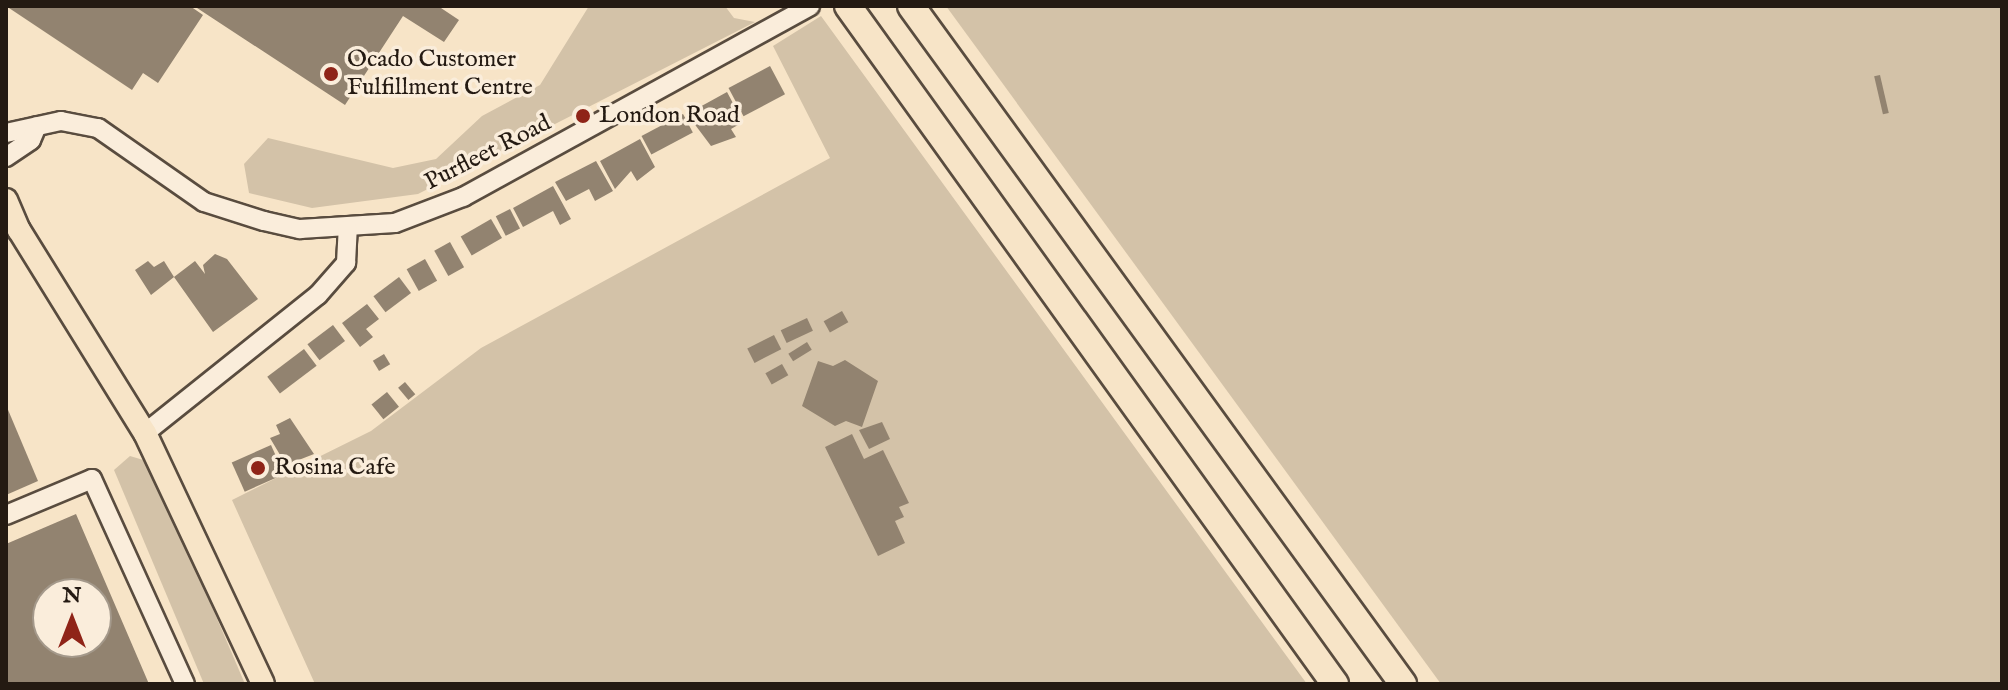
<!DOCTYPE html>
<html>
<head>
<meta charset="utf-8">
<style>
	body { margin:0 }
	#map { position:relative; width:2008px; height:690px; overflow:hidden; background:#f7e4c7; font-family:"IM FELL English",serif }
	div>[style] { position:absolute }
	.green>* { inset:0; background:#d3c2a8 }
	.building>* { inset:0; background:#928370; transform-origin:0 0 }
	.roads { filter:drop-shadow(2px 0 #594c3f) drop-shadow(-2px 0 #594c3f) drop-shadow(0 2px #594c3f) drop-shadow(0 -2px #594c3f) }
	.minor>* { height:18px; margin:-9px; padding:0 9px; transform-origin:9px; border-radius:9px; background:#faeddb }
	.major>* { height:22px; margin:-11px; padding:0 11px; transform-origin:11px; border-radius:11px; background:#f7e4c7 }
	.highway>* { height:26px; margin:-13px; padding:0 13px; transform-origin:13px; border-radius:13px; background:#f7e4c7 }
	.dots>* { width:22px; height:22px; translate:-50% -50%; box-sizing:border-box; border:4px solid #faeddb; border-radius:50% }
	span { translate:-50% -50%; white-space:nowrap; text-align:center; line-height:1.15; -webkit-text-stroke:7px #faeddb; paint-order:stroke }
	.poi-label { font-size:24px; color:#241a12 }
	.left { translate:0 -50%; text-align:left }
	.street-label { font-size:24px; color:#241a12 }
	.frame { position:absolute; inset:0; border:8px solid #241a12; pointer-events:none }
	.north { position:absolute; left:32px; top:578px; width:80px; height:80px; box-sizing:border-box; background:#faeddb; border:2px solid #a4998b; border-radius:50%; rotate:0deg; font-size:22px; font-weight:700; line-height:32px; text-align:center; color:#241a12 }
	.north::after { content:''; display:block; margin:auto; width:28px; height:36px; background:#8f2418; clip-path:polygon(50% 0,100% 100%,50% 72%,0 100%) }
</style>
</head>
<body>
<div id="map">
	<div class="green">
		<div style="clip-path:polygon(589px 6px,725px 6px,734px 18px,755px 22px,418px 194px,312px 208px,249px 193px,244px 164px,268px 138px,393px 168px,436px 159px,482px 116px,540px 85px)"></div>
		<div style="clip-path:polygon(946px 6px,2002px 6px,2002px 684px,1441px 684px)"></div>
		<div style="clip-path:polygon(821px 16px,1307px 684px,315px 684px,232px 500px,371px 431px,481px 348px,830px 158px,773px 46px)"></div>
		<div style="clip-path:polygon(130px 456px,150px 462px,245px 684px,204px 684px,114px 470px)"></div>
	</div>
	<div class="building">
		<div style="clip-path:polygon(6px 6px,190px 6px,203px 15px,158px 83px,143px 73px,132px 90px)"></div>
		<div style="clip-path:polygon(194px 6px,438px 6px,459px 20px,444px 42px,403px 16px,345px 105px)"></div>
		<div style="left:770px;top:66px;width:32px;height:47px;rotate:62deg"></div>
		<div style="left:1880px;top:75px;width:39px;height:6px;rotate:77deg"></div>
		<div style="clip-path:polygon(727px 92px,743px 122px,731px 129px,736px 137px,711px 146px,687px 114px)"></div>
		<div style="left:683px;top:114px;width:21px;height:47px;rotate:62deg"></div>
		<div style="clip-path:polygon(640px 139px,655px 167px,637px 181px,631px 171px,615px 189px,600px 161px)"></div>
		<div style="clip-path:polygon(596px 161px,613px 191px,595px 201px,589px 189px,566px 201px,555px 182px)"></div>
		<div style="clip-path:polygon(553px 186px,571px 219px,560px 225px,553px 211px,523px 227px,513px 208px)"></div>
		<div style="left:510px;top:209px;width:22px;height:16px;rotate:63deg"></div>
		<div style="left:491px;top:219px;width:22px;height:35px;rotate:60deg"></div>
		<div style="left:450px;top:242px;width:29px;height:18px;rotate:61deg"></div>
		<div style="clip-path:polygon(215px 254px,227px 259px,258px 299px,213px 332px,174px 277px,195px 261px,205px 274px,203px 265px)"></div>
		<div style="left:425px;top:259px;width:25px;height:21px;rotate:61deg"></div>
		<div style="clip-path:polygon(148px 261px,154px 267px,164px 261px,174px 277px,151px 295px,135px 270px)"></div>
		<div style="left:399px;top:277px;width:20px;height:32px;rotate:53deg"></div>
		<div style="clip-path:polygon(367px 304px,379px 319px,366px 329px,373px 337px,360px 347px,342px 323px)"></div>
		<div style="left:842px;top:311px;width:13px;height:21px;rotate:61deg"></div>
		<div style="left:807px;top:318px;width:14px;height:29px;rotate:65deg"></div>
		<div style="left:333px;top:325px;width:20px;height:32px;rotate:53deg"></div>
		<div style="left:774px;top:335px;width:16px;height:30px;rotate:63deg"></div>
		<div style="left:807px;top:342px;width:9px;height:22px;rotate:58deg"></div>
		<div style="left:304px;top:349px;width:21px;height:46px;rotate:53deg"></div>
		<div style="left:384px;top:354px;width:12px;height:13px;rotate:59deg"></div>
		<div style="clip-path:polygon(845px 360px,878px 381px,862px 427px,846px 421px,835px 426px,802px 406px,818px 361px,833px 366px)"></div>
		<div style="left:782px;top:364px;width:13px;height:19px;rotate:61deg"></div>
		<div style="left:405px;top:382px;width:16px;height:9px;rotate:50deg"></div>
		<div style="left:387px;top:392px;width:19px;height:20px;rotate:51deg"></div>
		<div style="clip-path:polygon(6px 405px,38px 481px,6px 495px)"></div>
		<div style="clip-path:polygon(290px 418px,314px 454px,286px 465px,270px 438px,280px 434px,276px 425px)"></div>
		<div style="clip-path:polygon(882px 422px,890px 439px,869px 449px,859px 430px)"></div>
		<div style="clip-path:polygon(852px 434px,864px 459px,883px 450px,909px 503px,899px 507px,904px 517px,895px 521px,905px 543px,878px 556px,825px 447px)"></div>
		<div style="left:271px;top:445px;width:32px;height:43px;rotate:66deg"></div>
		<div style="clip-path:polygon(evenodd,76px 514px,149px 684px,6px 684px,6px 544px,76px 514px,48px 594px,96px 594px,96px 642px,48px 642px,48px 594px)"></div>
	</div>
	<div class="roads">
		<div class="minor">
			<div style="left:6px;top:133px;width:56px;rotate:-12.3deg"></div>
			<div style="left:61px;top:121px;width:38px;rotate:11deg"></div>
			<div style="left:98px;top:128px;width:129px;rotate:34.9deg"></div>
			<div style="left:204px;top:202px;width:63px;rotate:17.6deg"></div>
			<div style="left:264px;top:221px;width:37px;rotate:13deg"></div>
			<div style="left:300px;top:229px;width:95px;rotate:-3.6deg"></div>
			<div style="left:395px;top:223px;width:73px;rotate:-20.9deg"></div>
			<div style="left:463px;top:197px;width:396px;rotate:-28.8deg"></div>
			<div style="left:6px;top:157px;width:30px;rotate:-34deg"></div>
			<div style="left:31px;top:140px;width:15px;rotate:-67deg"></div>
			<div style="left:145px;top:433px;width:221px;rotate:-38.6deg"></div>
			<div style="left:318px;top:295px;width:43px;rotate:-48.8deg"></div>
			<div style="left:346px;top:263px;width:34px;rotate:-87deg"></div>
			<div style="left:6px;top:515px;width:93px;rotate:-22.7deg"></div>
			<div style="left:92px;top:479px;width:225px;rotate:65.6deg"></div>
		</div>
		<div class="major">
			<div style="left:6px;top:200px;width:33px;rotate:67deg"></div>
			<div style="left:19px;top:230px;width:239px;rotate:58.2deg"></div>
			<div style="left:145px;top:433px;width:277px;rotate:64.8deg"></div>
		</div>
		<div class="highway">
			<div style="left:848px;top:6px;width:835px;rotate:54.31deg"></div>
			<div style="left:911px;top:6px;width:838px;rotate:54.03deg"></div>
		</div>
	</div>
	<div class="dots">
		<div style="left:331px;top:74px;background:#8f2418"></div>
		<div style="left:583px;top:116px;background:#8f2418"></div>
		<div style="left:258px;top:468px;background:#8f2418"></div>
	</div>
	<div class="poi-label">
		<span class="left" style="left:347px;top:74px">Ocado Customer<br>Fulfillment Centre</span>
		<span class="left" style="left:599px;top:116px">London Road</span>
		<span class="left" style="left:274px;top:468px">Rosina Cafe</span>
	</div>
	<div class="street-label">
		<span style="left:488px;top:153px;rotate:-27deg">Purfleet Road</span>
	</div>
	<div class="frame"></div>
	<div class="north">N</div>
</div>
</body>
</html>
